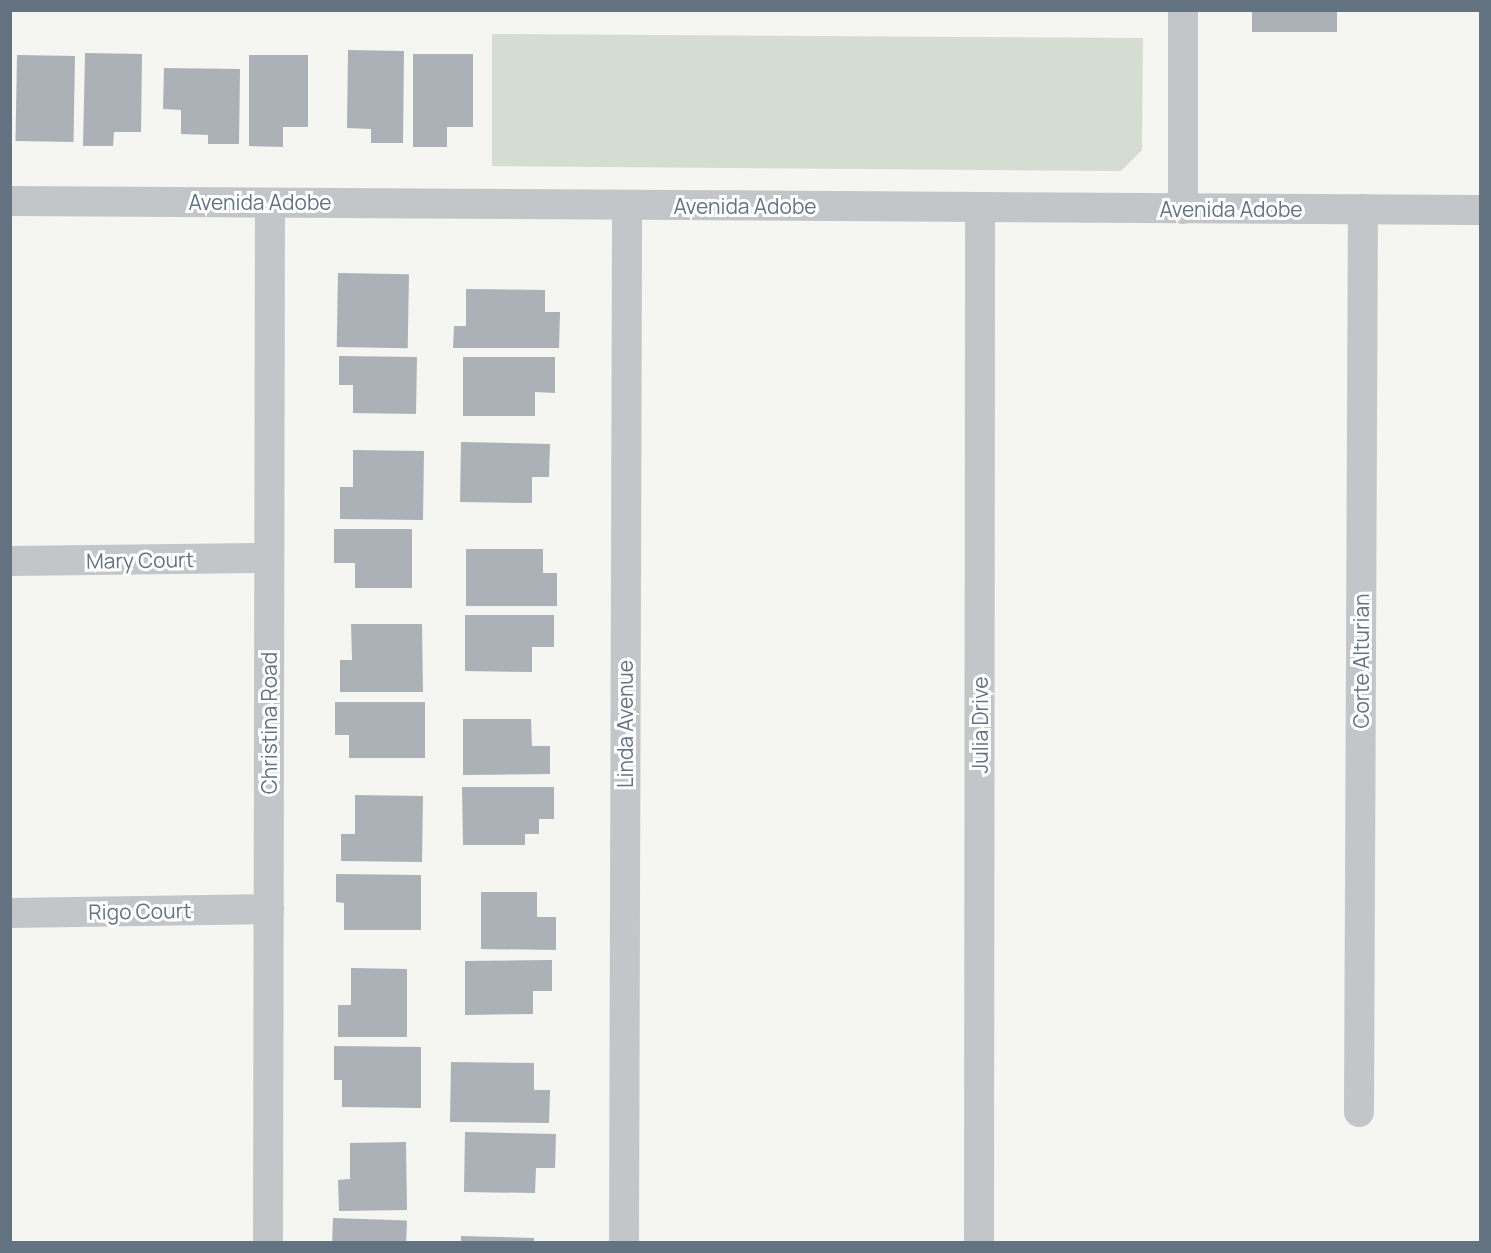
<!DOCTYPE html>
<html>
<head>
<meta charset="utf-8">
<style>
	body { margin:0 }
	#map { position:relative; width:1491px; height:1253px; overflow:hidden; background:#f5f5f1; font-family:Manrope,sans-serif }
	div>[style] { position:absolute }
	.green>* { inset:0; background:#d5dcd2 }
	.building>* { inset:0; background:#abb1b7; transform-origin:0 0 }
	.street>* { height:30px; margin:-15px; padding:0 15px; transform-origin:15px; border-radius:15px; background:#c2c6c9 }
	span { translate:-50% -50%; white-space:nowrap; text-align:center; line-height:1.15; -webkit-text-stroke:6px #fff; paint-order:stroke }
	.street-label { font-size:21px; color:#647382 }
	.frame { position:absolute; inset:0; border:12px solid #647382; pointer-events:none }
</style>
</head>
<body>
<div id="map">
	<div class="green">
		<div style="clip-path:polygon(492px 34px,1143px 38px,1142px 150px,1121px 171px,492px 166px)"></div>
	</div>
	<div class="building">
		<div style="left:1252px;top:10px;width:85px;height:22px"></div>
		<div style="clip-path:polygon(348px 50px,404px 51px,403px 143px,371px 143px,371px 129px,347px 128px)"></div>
		<div style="clip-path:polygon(85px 53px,142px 54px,141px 132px,114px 132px,113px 146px,83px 146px)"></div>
		<div style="clip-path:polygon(413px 54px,473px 54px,473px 127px,447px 127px,447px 147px,413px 147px)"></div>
		<div style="left:17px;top:55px;width:58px;height:86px;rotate:1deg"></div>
		<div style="clip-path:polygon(249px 55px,308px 55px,308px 127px,283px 127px,283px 147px,249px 146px)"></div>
		<div style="clip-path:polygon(164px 68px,240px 69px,239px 144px,208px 144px,208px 135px,181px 134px,181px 110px,163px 109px)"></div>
		<div style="left:338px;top:273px;width:71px;height:74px;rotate:1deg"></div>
		<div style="clip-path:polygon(466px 289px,545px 290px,545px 312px,560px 312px,559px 348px,453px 348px,454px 326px,466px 326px)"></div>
		<div style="clip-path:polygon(339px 356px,417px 357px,416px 414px,353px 413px,353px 385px,339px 385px)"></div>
		<div style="clip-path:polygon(463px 357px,555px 357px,555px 393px,535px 392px,535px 416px,463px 416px)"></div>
		<div style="clip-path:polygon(461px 442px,550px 444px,549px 477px,532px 477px,532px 503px,460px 502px)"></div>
		<div style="clip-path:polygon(353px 450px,424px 451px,423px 520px,340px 519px,340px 487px,353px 487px)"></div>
		<div style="clip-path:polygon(334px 529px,412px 529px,412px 588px,355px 588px,355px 563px,334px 563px)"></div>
		<div style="clip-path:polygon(466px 549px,543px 549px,543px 573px,557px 573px,557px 606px,466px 606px)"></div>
		<div style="clip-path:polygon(465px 615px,554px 615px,554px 647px,532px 647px,532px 672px,465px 671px)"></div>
		<div style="clip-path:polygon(351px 624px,422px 624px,423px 692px,340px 692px,340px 660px,352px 660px)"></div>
		<div style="clip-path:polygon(335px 702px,425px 702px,425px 758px,349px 758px,349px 735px,335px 735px)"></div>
		<div style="clip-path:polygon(463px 719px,531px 719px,532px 746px,550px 746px,550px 774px,463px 775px)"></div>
		<div style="clip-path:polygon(462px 787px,554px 787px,554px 819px,539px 819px,539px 834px,525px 834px,525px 845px,463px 845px)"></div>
		<div style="clip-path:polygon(355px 795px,423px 796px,422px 862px,341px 861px,341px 834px,355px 834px)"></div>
		<div style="clip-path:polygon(336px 874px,421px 875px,421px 930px,344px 930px,344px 903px,336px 902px)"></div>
		<div style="clip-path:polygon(481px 892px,537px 892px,537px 917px,556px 917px,556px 950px,481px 949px)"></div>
		<div style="clip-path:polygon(552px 960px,552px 991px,533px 991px,533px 1014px,465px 1015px,465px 961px)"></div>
		<div style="clip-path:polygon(351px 968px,407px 969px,407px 1037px,338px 1037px,338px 1005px,351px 1005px)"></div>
		<div style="clip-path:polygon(334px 1046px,421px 1047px,421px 1108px,342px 1107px,342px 1080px,334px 1080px)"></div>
		<div style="clip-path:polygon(451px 1062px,534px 1063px,534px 1090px,550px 1090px,549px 1123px,450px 1122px)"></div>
		<div style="clip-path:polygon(465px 1132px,556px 1134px,555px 1168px,536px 1168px,535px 1193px,464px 1192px)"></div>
		<div style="clip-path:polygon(406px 1142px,407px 1210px,339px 1211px,338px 1180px,350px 1179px,350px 1143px)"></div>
		<div style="left:333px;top:1218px;width:74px;height:24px;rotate:2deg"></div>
		<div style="clip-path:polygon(461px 1236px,534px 1238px,534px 1242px,461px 1242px)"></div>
	</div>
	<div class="street">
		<div style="left:10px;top:201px;width:1470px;rotate:0.35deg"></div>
		<div style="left:1183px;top:209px;width:199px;rotate:-90deg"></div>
		<div style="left:10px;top:561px;width:259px;rotate:-0.7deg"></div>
		<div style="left:10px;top:913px;width:259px;rotate:-0.9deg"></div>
		<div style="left:1359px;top:1112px;width:903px;rotate:-89.75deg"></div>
		<div style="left:268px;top:1242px;width:1039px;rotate:-89.89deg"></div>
		<div style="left:624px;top:1242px;width:1037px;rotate:-89.83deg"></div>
		<div style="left:979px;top:1242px;width:1035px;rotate:-89.94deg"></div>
	</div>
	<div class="street-label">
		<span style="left:260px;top:202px">Avenida Adobe</span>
		<span style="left:745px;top:206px">Avenida Adobe</span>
		<span style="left:1231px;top:209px">Avenida Adobe</span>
		<span style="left:140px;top:560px;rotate:-1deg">Mary Court</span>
		<span style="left:1361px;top:661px;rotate:-90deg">Corte Alturian</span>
		<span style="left:269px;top:723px;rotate:-90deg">Christina Road</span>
		<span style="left:625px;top:724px;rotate:-90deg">Linda Avenue</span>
		<span style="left:980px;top:725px;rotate:-90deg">Julia Drive</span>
		<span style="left:140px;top:911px;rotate:-1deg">Rigo Court</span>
	</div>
	<div class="frame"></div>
</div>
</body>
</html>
